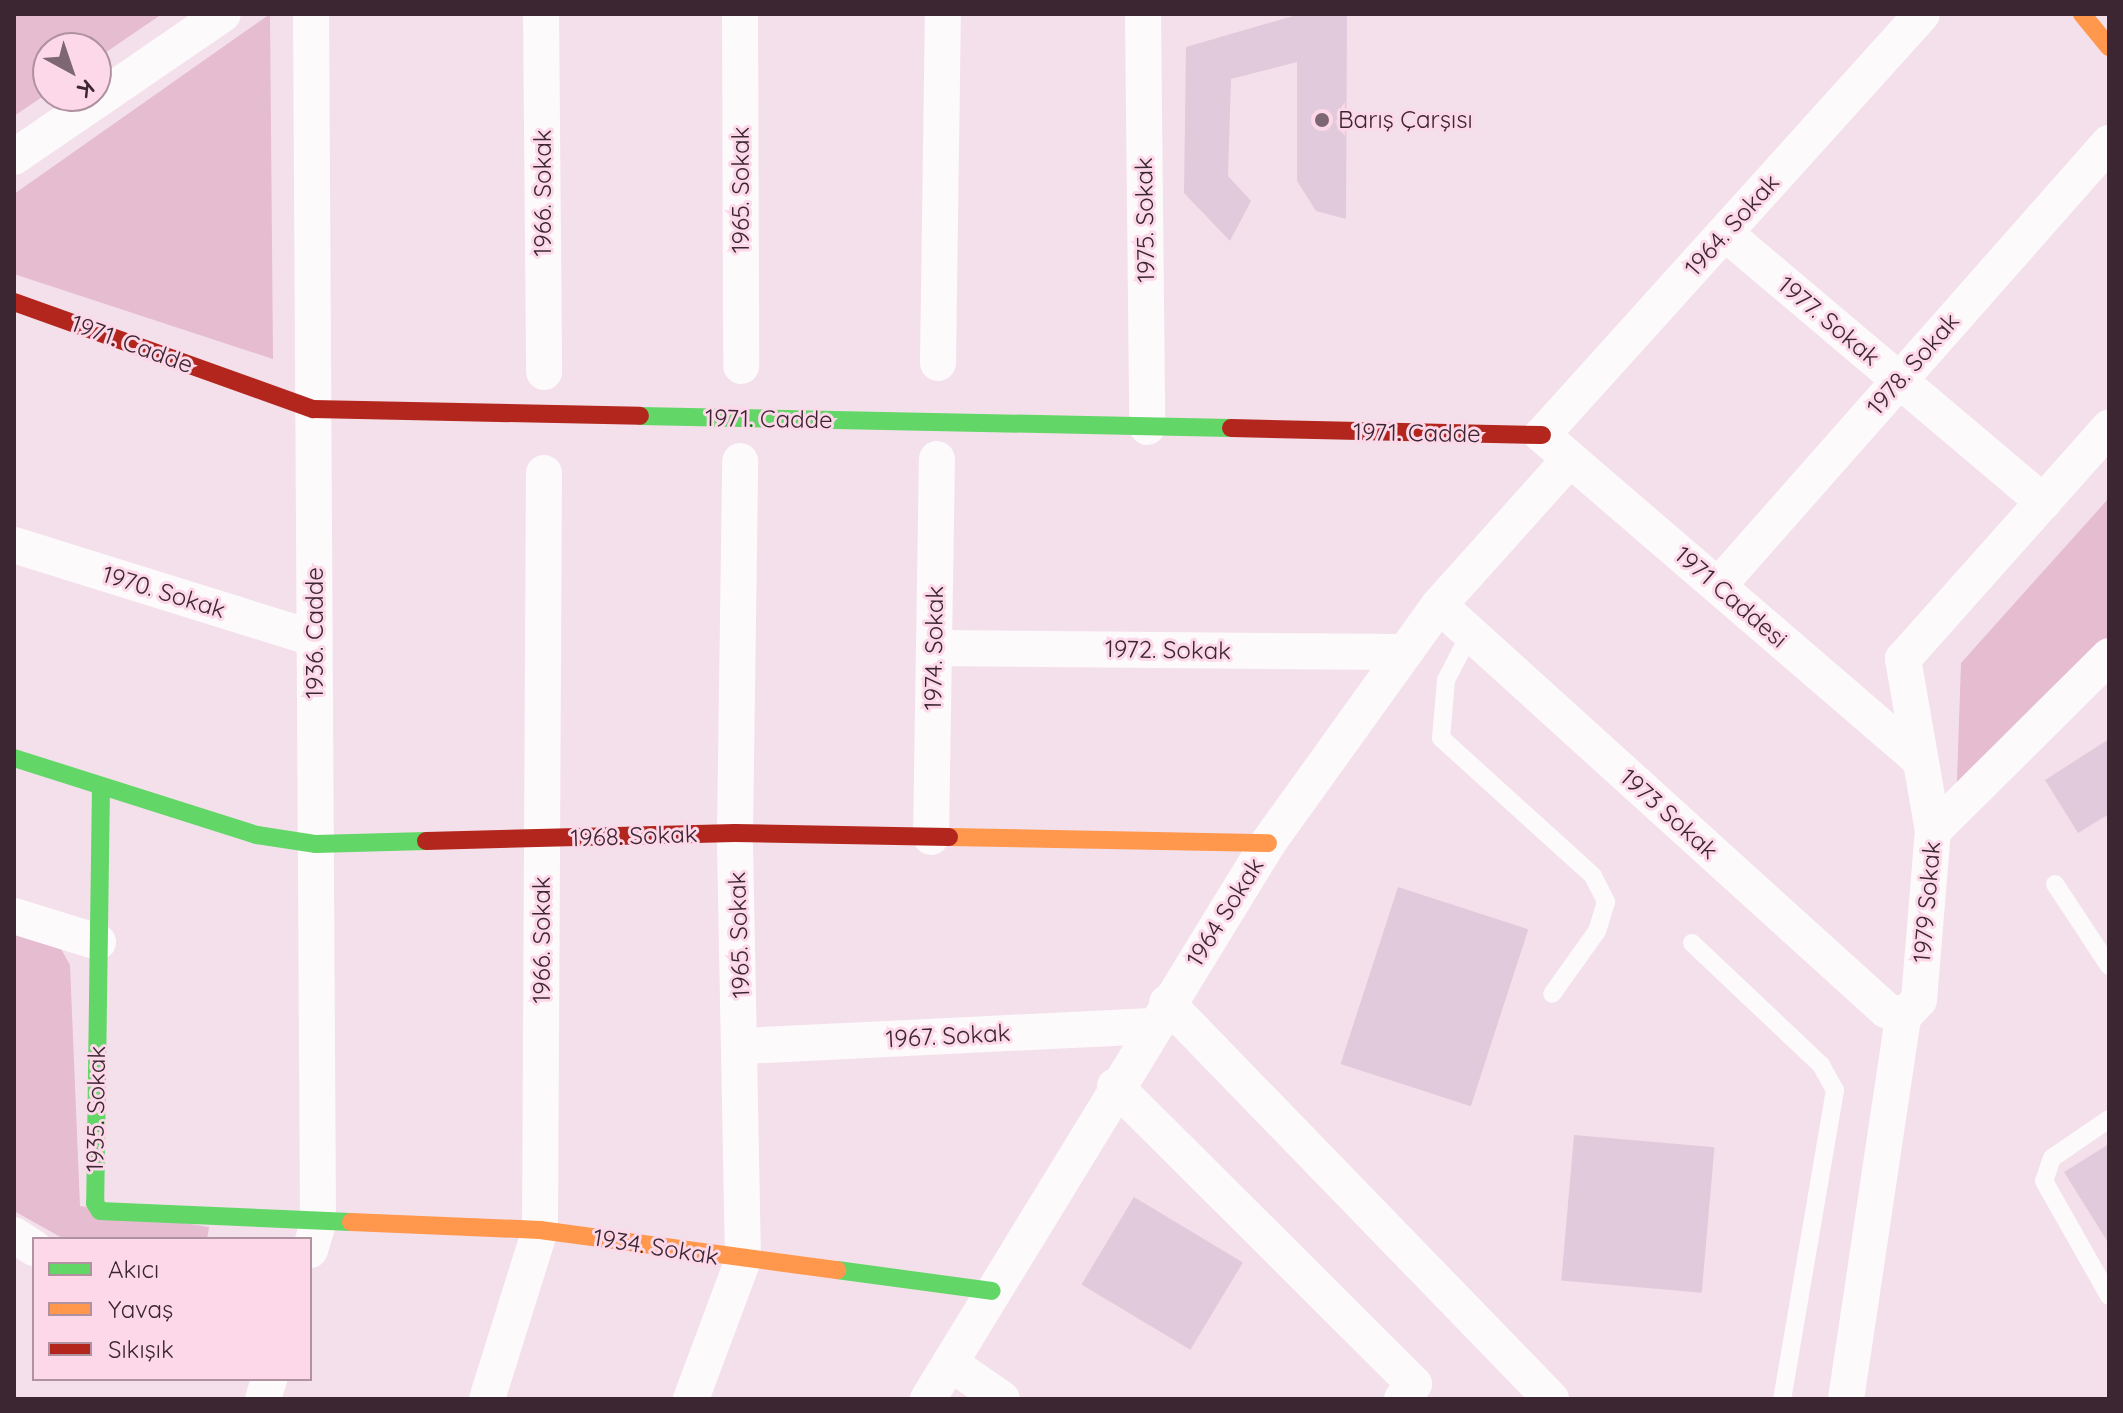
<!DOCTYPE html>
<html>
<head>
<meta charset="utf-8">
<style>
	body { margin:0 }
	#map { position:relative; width:2123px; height:1413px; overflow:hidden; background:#f4e0ea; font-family:Quicksand,sans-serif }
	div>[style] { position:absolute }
	.green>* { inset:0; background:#e5bcd0 }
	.building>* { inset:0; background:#e1cadc; transform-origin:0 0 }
	.lane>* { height:18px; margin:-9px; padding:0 9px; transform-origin:9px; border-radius:9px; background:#fdfafc }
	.street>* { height:36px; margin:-18px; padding:0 18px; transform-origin:18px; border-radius:18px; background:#fdfafc }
	.fast>* { height:18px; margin:-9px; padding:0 9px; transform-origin:9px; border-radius:9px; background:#63d668 }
	.slow>* { height:18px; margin:-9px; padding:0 9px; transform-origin:9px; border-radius:9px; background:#ff974d }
	.jam>* { height:18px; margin:-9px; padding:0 9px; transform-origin:9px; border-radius:9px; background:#b3261e }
	.dots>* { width:22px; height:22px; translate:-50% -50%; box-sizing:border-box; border:4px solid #fcd8e9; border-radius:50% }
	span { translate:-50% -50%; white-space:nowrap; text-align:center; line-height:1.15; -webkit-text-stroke:6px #fcd8e9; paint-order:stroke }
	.poi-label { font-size:24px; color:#3b2631 }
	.left { translate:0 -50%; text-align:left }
	.street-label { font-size:24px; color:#3b2631 }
	.frame { position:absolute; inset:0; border:16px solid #3b2631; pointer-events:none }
	.legend { position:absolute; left:32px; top:1237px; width:280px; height:144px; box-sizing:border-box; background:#fcd8e9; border:2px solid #af919f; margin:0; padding:10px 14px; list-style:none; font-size:24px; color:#3b2631 }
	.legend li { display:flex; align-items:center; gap:16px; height:40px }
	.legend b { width:40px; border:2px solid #af919f }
	.north { position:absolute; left:32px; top:32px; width:80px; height:80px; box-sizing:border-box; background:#fcd8e9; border:2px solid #af919f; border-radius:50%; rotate:140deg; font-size:22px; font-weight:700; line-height:32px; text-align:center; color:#3b2631 }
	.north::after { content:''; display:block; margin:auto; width:28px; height:36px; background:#7c6772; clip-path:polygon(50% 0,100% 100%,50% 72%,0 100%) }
</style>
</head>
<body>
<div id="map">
	<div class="green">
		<div style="clip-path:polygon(14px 14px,162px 14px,96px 59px,96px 48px,48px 48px,48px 93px,14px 116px)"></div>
		<div style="clip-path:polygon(270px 14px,273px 359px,14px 274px,14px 194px)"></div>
		<div style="clip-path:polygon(2109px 498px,2109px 657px,1956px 809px,1961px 663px)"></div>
		<div style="clip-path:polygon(14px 929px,61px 949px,70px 965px,80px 1206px,209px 1227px,207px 1239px,64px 1239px,14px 1211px)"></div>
	</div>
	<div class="building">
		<div style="clip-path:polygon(1300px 14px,1347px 14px,1346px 219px,1316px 211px,1297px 181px,1297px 62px,1231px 79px,1228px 176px,1251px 201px,1230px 241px,1184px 193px,1186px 47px)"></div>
		<div style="clip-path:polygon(2109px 739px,2109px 814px,2078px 833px,2045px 780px)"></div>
		<div style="left:1398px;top:887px;width:137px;height:186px;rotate:18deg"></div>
		<div style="left:1574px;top:1135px;width:141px;height:146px;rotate:5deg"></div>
		<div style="clip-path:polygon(2109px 1144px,2109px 1244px,2064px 1172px)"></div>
		<div style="left:1134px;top:1197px;width:127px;height:102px;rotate:31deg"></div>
	</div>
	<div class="lane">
		<div style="left:1470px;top:634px;width:52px;rotate:117.6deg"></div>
		<div style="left:1446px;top:680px;width:58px;rotate:94.9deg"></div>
		<div style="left:1441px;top:738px;width:205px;rotate:42.2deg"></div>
		<div style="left:1593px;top:876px;width:29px;rotate:63deg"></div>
		<div style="left:1606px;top:902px;width:30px;rotate:107deg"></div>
		<div style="left:1597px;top:931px;width:77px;rotate:125.5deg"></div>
		<div style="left:2055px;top:884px;width:98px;rotate:56.6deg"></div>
		<div style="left:1692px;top:943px;width:178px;rotate:43.4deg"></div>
		<div style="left:1821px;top:1065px;width:29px;rotate:61deg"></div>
		<div style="left:1835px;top:1090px;width:314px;rotate:99.7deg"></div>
		<div style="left:2109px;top:1119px;width:69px;rotate:145.6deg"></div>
		<div style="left:2052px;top:1158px;width:24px;rotate:109deg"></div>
		<div style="left:2044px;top:1181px;width:132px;rotate:60.5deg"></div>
	</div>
	<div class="street">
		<div style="left:541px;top:14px;width:358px;rotate:89.5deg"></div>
		<div style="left:740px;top:14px;width:352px;rotate:89.8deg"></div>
		<div style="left:1143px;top:14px;width:413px;rotate:89.4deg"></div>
		<div style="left:14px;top:157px;width:253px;rotate:-34.4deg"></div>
		<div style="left:1725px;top:233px;width:417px;rotate:40.2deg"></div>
		<div style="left:938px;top:363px;width:349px;rotate:-89.2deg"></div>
		<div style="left:14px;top:545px;width:315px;rotate:17.3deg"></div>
		<div style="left:1718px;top:586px;width:591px;rotate:-48.57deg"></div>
		<div style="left:1439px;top:605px;width:603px;rotate:42.18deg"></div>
		<div style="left:1886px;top:1010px;width:18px;rotate:22deg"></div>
		<div style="left:934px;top:648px;width:468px;rotate:0.5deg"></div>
		<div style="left:1920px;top:760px;width:499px;rotate:-139.3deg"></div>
		<div style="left:1542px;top:435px;width:567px;rotate:-47.93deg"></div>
		<div style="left:1933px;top:831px;width:248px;rotate:-44.8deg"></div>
		<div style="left:931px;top:837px;width:378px;rotate:-89.1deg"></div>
		<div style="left:14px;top:916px;width:88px;rotate:17.2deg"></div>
		<div style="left:1167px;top:1003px;width:552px;rotate:45.88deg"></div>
		<div style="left:744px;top:1046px;width:409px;rotate:-2.8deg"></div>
		<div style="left:1115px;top:1086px;width:422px;rotate:44.9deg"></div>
		<div style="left:1414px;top:1384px;width:19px;rotate:129deg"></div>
		<div style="left:14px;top:1235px;width:24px;rotate:33deg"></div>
		<div style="left:310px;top:1250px;width:28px;rotate:-73deg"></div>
		<div style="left:318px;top:1223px;width:1209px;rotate:-90.33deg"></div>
		<div style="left:950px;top:1363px;width:63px;rotate:34.7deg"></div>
		<div style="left:263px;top:1399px;width:21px;rotate:-73deg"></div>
		<div style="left:487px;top:1399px;width:177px;rotate:-72.6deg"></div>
		<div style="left:540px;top:1230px;width:757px;rotate:-89.7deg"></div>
		<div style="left:691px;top:1399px;width:148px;rotate:-69.5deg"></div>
		<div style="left:743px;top:1260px;width:427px;rotate:-91.1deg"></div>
		<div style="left:735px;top:833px;width:372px;rotate:-89.2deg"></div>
		<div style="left:928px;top:1399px;width:652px;rotate:-58.55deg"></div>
		<div style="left:1268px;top:843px;width:293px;rotate:-54.3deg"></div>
		<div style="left:1439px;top:605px;width:196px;rotate:-48.1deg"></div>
		<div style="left:1846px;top:1399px;width:386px;rotate:-81.5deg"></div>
		<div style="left:1903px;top:1017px;width:23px;rotate:-47deg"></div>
		<div style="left:1919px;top:1000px;width:170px;rotate:-85.3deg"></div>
		<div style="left:1933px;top:831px;width:175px;rotate:-99.9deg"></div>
		<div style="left:1903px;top:659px;width:310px;rotate:-48.3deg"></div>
	</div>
	<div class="fast">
		<div style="left:640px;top:416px;width:591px;rotate:1.16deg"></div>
		<div style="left:14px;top:758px;width:255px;rotate:17.6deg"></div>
		<div style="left:257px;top:835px;width:60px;rotate:8.7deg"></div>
		<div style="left:316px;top:844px;width:110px;rotate:-1.6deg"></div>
		<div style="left:101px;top:786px;width:417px;rotate:90.8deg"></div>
		<div style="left:95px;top:1203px;width:9px;rotate:58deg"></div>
		<div style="left:100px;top:1211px;width:251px;rotate:2.5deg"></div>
		<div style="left:837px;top:1270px;width:156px;rotate:7.7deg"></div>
	</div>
	<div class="slow">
		<div style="left:2082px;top:14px;width:43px;rotate:50.7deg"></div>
		<div style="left:949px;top:837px;width:319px;rotate:1.1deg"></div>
		<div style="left:351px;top:1222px;width:189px;rotate:2.4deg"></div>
		<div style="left:540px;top:1230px;width:300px;rotate:7.7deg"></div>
	</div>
	<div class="jam">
		<div style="left:14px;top:302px;width:318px;rotate:19.7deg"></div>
		<div style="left:313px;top:409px;width:327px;rotate:1.2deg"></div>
		<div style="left:1231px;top:428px;width:311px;rotate:1.3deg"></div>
		<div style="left:426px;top:841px;width:309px;rotate:-1.5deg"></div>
		<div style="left:735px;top:833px;width:214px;rotate:1.1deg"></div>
	</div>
	<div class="dots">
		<div style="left:1322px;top:120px;background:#7c6772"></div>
	</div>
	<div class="poi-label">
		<span class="left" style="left:1338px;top:120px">Barış Çarşısı</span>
	</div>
	<div class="street-label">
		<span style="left:741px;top:190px;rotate:-90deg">1965. Sokak</span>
		<span style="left:543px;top:193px;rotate:-90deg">1966. Sokak</span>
		<span style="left:1145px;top:220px;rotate:-91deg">1975. Sokak</span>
		<span style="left:1732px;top:225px;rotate:-48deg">1964. Sokak</span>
		<span style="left:1829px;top:321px;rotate:40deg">1977. Sokak</span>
		<span style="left:132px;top:344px;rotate:20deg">1971. Cadde</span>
		<span style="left:1913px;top:364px;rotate:-49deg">1978. Sokak</span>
		<span style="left:769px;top:419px;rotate:1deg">1971. Cadde</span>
		<span style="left:1417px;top:433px;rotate:1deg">1971. Cadde</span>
		<span style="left:164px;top:592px;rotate:17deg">1970. Sokak</span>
		<span style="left:1731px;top:597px;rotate:41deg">1971 Caddesi</span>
		<span style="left:315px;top:633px;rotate:-90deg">1936. Cadde</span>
		<span style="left:934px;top:648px;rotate:-89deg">1974. Sokak</span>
		<span style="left:1168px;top:650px;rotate:1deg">1972. Sokak</span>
		<span style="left:1669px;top:814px;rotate:42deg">1973 Sokak</span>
		<span style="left:634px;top:836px;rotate:-2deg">1968. Sokak</span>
		<span style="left:1927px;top:902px;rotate:-85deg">1979 Sokak</span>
		<span style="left:1225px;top:912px;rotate:-58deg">1964 Sokak</span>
		<span style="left:739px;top:935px;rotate:-92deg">1965. Sokak</span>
		<span style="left:542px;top:940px;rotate:-90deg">1966. Sokak</span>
		<span style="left:948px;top:1036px;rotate:-3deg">1967. Sokak</span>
		<span style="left:96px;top:1109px;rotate:-89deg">1935. Sokak</span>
		<span style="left:656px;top:1247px;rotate:9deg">1934. Sokak</span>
	</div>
	<div class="frame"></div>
	<ul class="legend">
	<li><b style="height:10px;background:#63d668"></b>Akıcı</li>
	<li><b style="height:10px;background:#ff974d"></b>Yavaş</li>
	<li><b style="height:10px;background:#b3261e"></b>Sıkışık</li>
	</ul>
	<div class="north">K</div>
</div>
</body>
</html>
